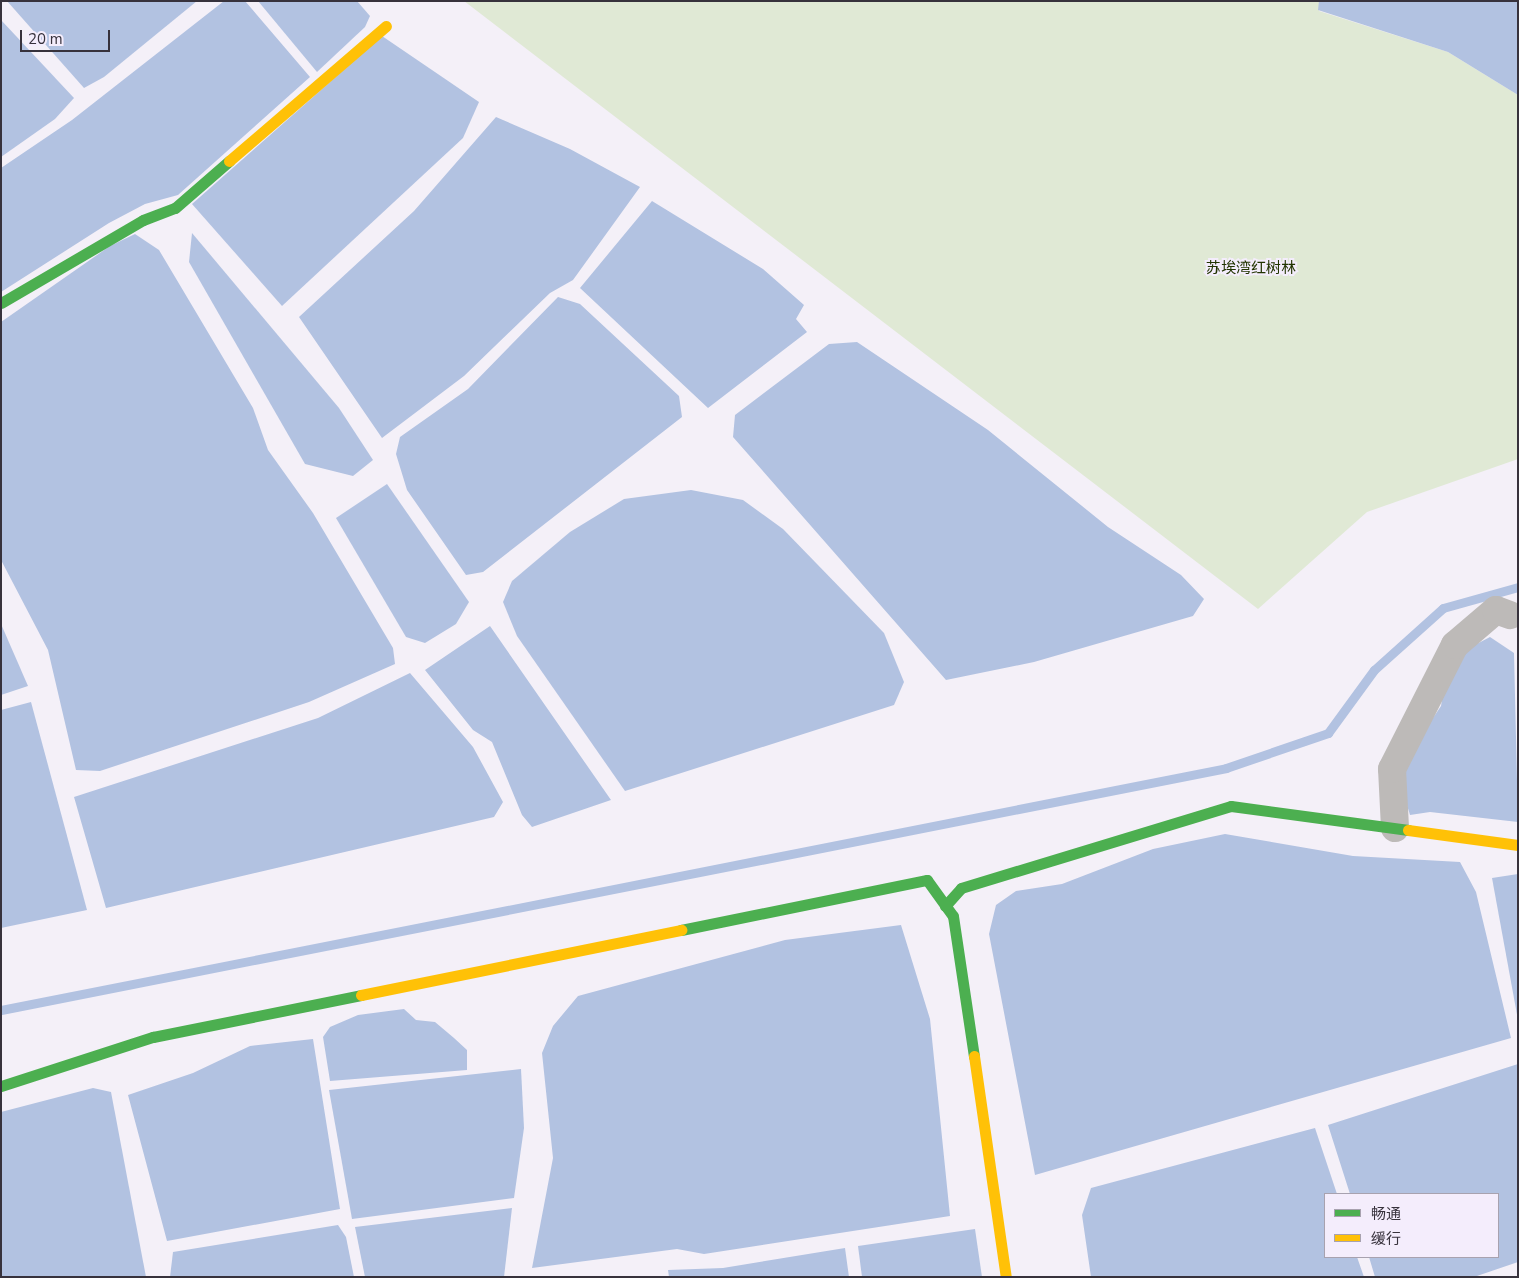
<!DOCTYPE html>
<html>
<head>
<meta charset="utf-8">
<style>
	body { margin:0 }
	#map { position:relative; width:1519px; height:1278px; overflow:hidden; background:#f4f0f8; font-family:"Nunito Sans","Noto Sans SC",sans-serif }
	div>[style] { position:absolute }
	.green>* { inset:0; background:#e0e9d5 }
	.water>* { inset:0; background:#b2c2e1 }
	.stream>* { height:9px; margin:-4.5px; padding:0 4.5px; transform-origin:4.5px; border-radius:4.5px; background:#b2c2e1 }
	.street>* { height:28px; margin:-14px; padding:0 14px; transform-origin:14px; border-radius:14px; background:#bdbab8 }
	.fast>* { height:11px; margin:-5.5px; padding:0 5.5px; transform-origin:5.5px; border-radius:5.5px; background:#4caf50 }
	.slow>* { height:11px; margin:-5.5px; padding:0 5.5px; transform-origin:5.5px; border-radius:5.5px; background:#ffc107 }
	span { translate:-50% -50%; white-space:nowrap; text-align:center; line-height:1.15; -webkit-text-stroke:4px #f4edfc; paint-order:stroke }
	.park-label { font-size:15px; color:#223401 }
	.frame { position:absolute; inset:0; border:2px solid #37323c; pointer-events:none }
	.legend { position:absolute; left:1324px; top:1193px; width:175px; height:65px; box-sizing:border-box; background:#f4edfc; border:1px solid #a8a2af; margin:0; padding:6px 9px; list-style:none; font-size:15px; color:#37323c }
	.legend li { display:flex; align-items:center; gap:10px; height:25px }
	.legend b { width:25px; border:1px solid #a8a2af }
	.scale { position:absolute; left:20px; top:30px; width:90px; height:22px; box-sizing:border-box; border:2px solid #37323c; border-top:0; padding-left:6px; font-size:15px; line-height:18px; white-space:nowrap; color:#37323c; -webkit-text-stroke:4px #f4edfc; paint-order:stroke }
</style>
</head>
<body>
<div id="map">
	<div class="green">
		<div style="clip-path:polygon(464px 1px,1319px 1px,1319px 11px,1448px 52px,1518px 95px,1518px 459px,1367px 512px,1258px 609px)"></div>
	</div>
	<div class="water">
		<div style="clip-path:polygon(7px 1px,197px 1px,104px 77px,84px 88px)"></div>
		<div style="clip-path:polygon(224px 1px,245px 1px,310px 77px,178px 195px,145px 204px,109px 223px,1px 292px,1px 168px,72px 120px)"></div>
		<div style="clip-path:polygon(258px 1px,357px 1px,370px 16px,365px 27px,317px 72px)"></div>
		<div style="clip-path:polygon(1319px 1px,1518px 1px,1518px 95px,1448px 52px,1318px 10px)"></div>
		<div style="clip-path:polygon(1px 20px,74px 98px,55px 119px,1px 157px)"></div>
		<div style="clip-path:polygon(382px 36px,479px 102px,463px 138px,282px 306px,192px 204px)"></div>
		<div style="clip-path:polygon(496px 117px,570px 149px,640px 187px,573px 280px,550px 293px,464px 376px,382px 438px,299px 317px,414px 211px)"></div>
		<div style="clip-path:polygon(652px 201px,763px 269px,804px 305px,796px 319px,807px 332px,708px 408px,580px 288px)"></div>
		<div style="clip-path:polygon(192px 233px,339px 408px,373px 460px,353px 476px,305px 464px,189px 262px)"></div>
		<div style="clip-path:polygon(135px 234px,159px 250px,253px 408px,268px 450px,313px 513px,393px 648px,395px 664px,309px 702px,100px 771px,76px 770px,48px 650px,1px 560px,1px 322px,110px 246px)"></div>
		<div style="clip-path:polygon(558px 297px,580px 304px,679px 396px,682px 417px,483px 572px,466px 575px,407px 490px,396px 454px,400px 437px,468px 389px)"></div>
		<div style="clip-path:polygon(857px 342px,988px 430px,1108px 527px,1181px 575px,1204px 599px,1193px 616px,1034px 662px,946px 680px,733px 437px,735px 415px,829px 344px)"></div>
		<div style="clip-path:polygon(387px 484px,469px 602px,456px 624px,425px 643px,406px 637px,336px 518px)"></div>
		<div style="clip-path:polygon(691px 490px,743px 500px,783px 529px,884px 633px,904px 682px,894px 705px,625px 791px,517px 636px,503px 602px,512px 581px,570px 532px,624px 499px)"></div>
		<div style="clip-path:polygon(1px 624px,28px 686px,1px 695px)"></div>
		<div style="clip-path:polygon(490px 626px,611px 800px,532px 827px,522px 815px,492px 742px,473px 730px,425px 670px)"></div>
		<div style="clip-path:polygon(1490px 637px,1514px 653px,1518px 822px,1430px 812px,1410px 815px,1397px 772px,1441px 706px,1446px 674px,1469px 648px)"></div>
		<div style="clip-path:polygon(410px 673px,473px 747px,503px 802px,494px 817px,106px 908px,74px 797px,318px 718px)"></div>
		<div style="clip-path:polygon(31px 702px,87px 910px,1px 928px,1px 710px)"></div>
		<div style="clip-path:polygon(1225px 834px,1353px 856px,1460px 862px,1476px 892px,1511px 1038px,1035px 1175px,989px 934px,996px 905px,1016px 891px,1062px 884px,1153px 849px)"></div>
		<div style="clip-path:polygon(1518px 874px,1518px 1020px,1492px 878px)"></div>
		<div style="clip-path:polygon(901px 925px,930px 1019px,950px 1216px,704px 1254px,677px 1249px,532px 1268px,553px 1158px,542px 1053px,553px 1026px,578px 996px,785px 940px)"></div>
		<div style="clip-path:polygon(404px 1009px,416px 1020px,435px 1022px,454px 1038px,467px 1050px,467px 1070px,330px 1081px,323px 1037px,330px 1027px,358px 1015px)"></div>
		<div style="clip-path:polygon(313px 1039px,340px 1209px,167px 1241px,128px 1095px,193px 1073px,250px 1046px)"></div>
		<div style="clip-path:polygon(1518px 1064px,1518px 1262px,1474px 1277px,1375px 1277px,1369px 1257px,1498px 1257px,1498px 1194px,1350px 1194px,1328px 1125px)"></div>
		<div style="clip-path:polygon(521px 1069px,524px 1128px,514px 1198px,352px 1219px,329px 1090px)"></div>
		<div style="clip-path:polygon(93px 1088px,111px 1092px,146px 1277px,1px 1277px,1px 1112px)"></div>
		<div style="clip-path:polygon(1315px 1128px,1337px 1194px,1325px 1194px,1325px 1257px,1357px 1257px,1364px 1277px,1091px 1277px,1082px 1215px,1091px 1188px)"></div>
		<div style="clip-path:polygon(512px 1208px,504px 1277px,365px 1277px,355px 1227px)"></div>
		<div style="clip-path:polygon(338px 1225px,346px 1237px,354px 1277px,170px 1277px,173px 1252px)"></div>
		<div style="clip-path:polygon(975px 1229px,982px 1277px,862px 1277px,858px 1246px)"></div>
		<div style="clip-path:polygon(845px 1248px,849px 1277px,669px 1277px,668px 1270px,723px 1268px)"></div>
	</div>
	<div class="stream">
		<div style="left:1px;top:1010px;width:1249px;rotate:-11.17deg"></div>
		<div style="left:1226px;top:768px;width:108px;rotate:-18.9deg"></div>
		<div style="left:1328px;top:733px;width:78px;rotate:-53.9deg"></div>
		<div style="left:1374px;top:670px;width:93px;rotate:-41.9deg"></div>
		<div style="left:1443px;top:608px;width:78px;rotate:-15.6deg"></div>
	</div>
	<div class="street">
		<div style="left:1395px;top:828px;width:59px;rotate:-92.9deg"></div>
		<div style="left:1392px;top:769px;width:139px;rotate:-63.1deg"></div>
		<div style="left:1455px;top:645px;width:54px;rotate:-40.5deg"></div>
		<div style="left:1496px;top:610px;width:15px;rotate:20deg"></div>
	</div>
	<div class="fast">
		<div style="left:1px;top:303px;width:164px;rotate:-30.3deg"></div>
		<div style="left:143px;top:220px;width:34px;rotate:-21deg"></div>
		<div style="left:175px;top:208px;width:72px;rotate:-41deg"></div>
		<div style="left:945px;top:906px;width:24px;rotate:-48deg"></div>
		<div style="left:961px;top:888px;width:282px;rotate:-16.9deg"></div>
		<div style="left:1231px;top:806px;width:179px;rotate:7.7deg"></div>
		<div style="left:681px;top:930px;width:251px;rotate:-11.5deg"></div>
		<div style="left:927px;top:880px;width:44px;rotate:54.2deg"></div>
		<div style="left:953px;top:916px;width:142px;rotate:81.5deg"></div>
		<div style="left:1px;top:1086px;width:160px;rotate:-17.9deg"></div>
		<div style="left:153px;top:1037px;width:212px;rotate:-11.4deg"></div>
	</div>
	<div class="slow">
		<div style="left:229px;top:161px;width:207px;rotate:-40.7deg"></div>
		<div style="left:1408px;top:830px;width:111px;rotate:7.8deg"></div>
		<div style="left:361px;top:995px;width:327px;rotate:-11.5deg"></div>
		<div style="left:974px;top:1056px;width:223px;rotate:81.8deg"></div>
	</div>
	<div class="park-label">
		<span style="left:1251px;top:269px">苏埃湾红树林</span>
	</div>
	<div class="frame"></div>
	<ul class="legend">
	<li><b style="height:6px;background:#4caf50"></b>畅通</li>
	<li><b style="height:6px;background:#ffc107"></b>缓行</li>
	</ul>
	<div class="scale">20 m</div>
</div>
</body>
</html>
